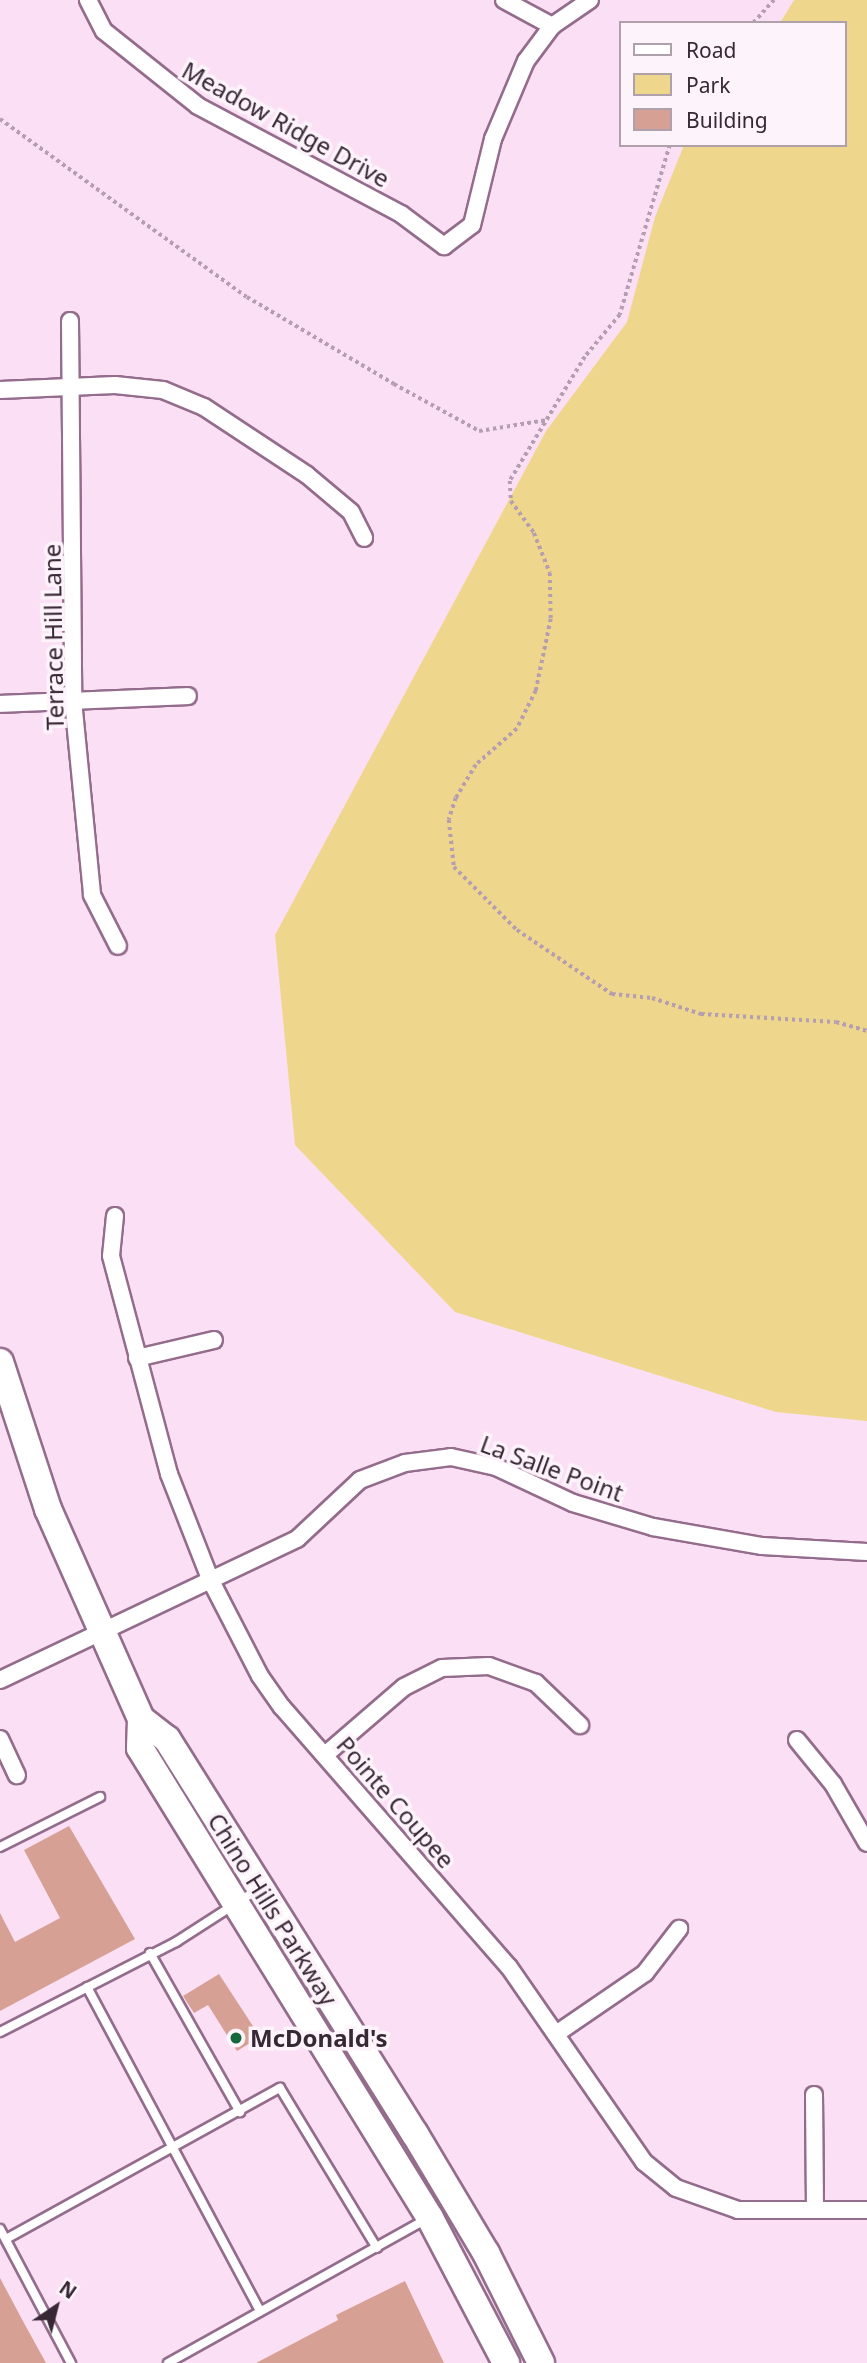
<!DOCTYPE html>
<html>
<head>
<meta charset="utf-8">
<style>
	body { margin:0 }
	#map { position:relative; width:867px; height:2363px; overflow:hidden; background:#fbe0f5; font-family:"Noto Sans",sans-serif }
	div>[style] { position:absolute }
	.green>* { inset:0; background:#eed78d }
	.building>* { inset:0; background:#d7a094 }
	.path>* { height:3.5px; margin-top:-1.75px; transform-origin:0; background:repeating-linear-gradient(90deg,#b59eb0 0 3.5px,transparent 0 7px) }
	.roads { filter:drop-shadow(2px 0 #946c8c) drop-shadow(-2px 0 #946c8c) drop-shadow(0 2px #946c8c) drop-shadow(0 -2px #946c8c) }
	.lane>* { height:8px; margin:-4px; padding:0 4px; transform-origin:4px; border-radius:4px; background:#fff }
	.street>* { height:16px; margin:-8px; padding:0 8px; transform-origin:8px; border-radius:8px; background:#fff }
	.primary>* { height:26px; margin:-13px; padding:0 13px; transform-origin:13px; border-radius:13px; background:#fff }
	.dots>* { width:19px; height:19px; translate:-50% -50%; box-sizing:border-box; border:4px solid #fdf3fb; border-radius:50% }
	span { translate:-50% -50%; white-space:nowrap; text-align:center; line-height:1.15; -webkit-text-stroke:7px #fdf3fb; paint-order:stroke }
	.street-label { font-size:24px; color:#382735 }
	.poi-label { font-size:24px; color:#382735; font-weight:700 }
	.left { translate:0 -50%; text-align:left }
	.legend { position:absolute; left:619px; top:21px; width:228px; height:126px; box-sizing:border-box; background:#fdf3fb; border:2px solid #aea1ac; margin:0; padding:9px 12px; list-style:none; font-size:21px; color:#382735 }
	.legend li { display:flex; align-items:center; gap:14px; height:35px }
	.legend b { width:35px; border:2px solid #aea1ac }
	.north { position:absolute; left:21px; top:2272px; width:70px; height:70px; -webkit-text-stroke:5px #fdf3fb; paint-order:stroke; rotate:35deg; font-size:19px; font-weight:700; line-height:28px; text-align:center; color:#382735 }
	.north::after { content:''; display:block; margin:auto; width:24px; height:32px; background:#382735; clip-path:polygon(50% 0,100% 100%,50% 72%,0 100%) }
</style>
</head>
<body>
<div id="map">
	<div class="green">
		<div style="clip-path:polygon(794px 0,867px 0,867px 1421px,776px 1412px,455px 1312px,295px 1145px,275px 935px,546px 431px,627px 322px,655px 217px,684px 145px,844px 145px,844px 23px,780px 23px)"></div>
	</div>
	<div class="building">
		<div style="clip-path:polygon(69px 1826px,135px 1939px,0 2011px,0 1913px,15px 1942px,60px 1918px,24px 1850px)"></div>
		<div style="clip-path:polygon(219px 1974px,260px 2037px,237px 2051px,208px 2005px,194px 2013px,183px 1996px)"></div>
		<div style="clip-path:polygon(0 2278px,24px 2323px,46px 2363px,0 2363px)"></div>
		<div style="clip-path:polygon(405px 2281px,444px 2363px,256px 2363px,338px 2320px,336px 2315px)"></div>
	</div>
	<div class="path">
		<div style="left:753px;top:23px;width:31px;rotate:-48deg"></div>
		<div style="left:0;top:119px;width:304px;rotate:35.8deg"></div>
		<div style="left:247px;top:297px;width:171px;rotate:30.6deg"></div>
		<div style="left:394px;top:384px;width:97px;rotate:28.9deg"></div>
		<div style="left:479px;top:431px;width:69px;rotate:-9.2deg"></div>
		<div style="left:670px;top:145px;width:177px;rotate:106.4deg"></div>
		<div style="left:620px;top:315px;width:55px;rotate:129.8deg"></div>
		<div style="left:585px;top:357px;width:145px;rotate:121.2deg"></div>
		<div style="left:510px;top:481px;width:20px;rotate:87deg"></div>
		<div style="left:511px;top:501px;width:39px;rotate:54deg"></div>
		<div style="left:534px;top:533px;width:43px;rotate:68.2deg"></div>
		<div style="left:550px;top:573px;width:46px;rotate:88.8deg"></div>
		<div style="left:551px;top:619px;width:74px;rotate:101.8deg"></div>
		<div style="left:536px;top:691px;width:42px;rotate:116.6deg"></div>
		<div style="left:517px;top:729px;width:55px;rotate:138.7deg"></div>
		<div style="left:476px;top:765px;width:39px;rotate:121deg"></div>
		<div style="left:456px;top:798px;width:23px;rotate:108deg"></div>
		<div style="left:449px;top:820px;width:47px;rotate:83.9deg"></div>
		<div style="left:454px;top:867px;width:89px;rotate:45deg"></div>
		<div style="left:517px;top:930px;width:115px;rotate:34deg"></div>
		<div style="left:612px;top:994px;width:40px;rotate:5.7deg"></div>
		<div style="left:652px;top:998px;width:52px;rotate:18.1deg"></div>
		<div style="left:701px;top:1014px;width:135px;rotate:3.4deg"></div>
		<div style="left:836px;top:1022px;width:32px;rotate:16deg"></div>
	</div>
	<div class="roads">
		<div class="lane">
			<div style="left:0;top:1847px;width:112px;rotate:-26.6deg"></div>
			<div style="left:150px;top:1953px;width:183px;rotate:60.5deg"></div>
			<div style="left:87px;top:1987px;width:367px;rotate:61.9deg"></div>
			<div style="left:0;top:2032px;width:198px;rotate:-27.1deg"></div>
			<div style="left:176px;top:1942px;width:96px;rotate:-32.7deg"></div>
			<div style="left:0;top:2229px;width:152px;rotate:62.1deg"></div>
			<div style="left:6px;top:2239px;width:313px;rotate:-28.9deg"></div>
			<div style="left:280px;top:2088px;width:187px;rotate:58.8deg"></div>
			<div style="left:168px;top:2363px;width:296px;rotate:-29.1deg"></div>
		</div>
		<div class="street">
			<div style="left:88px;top:0;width:35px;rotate:63deg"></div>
			<div style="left:104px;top:31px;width:120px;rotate:38.6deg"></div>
			<div style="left:198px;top:106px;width:230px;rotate:28deg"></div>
			<div style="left:401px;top:214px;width:54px;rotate:36.7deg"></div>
			<div style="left:444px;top:246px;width:35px;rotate:-37deg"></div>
			<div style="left:472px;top:225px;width:89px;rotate:-76.3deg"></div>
			<div style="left:493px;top:139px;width:85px;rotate:-67.1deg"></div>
			<div style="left:526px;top:61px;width:44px;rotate:-53.4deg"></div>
			<div style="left:552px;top:26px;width:46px;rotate:-34.4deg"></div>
			<div style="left:504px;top:0;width:55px;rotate:28.4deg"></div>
			<div style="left:70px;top:321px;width:379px;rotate:89.5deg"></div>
			<div style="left:73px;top:700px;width:196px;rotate:84.4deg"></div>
			<div style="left:92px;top:895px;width:57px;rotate:63deg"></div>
			<div style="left:0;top:390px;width:115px;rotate:-2.5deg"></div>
			<div style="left:115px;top:385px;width:48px;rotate:5.9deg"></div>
			<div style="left:163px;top:390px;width:44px;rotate:22.5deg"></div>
			<div style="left:204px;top:407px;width:123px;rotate:33.4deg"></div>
			<div style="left:307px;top:475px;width:57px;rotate:40.1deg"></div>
			<div style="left:351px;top:512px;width:29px;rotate:63deg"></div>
			<div style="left:0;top:704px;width:188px;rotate:-2.4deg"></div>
			<div style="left:115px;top:1216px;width:40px;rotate:95.7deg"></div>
			<div style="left:111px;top:1256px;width:226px;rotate:75.1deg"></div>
			<div style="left:169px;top:1474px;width:115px;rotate:68.6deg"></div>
			<div style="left:211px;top:1581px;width:107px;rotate:62.7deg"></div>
			<div style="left:260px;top:1676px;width:38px;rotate:55deg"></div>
			<div style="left:282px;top:1707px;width:345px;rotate:48.9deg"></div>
			<div style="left:509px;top:1967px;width:237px;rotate:55.3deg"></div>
			<div style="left:644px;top:2162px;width:41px;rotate:39.1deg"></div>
			<div style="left:676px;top:2188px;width:66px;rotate:19.5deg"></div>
			<div style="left:738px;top:2210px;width:129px"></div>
			<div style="left:137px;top:1358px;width:79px;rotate:-13.2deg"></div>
			<div style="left:0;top:1680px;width:329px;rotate:-25.4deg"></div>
			<div style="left:297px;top:1539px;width:86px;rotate:-43.1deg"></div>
			<div style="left:360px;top:1480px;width:48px;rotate:-20.7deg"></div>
			<div style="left:405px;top:1463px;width:46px;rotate:-7.4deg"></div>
			<div style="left:451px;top:1457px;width:46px;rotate:12.5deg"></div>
			<div style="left:496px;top:1467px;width:85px;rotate:25.1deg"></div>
			<div style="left:573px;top:1503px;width:84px;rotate:16.7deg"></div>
			<div style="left:653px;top:1527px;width:111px;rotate:9.9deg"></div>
			<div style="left:762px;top:1546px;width:105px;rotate:3.3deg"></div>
			<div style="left:0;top:1739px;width:40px;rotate:65deg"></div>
			<div style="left:797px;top:1740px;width:57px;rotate:50.7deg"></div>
			<div style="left:833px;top:1784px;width:68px;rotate:60deg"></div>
			<div style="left:325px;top:1755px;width:104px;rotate:-40.7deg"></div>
			<div style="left:404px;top:1687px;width:42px;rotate:-26.6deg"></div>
			<div style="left:442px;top:1668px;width:47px;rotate:-2.4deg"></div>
			<div style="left:489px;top:1666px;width:50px;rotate:19.9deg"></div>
			<div style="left:536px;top:1683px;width:61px;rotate:43.7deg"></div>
			<div style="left:556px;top:2034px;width:108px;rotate:-34.4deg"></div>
			<div style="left:645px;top:1973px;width:56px;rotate:-52.3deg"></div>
			<div style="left:814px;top:2095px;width:113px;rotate:89.5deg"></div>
		</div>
		<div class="primary">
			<div style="left:0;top:1362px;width:155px;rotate:71.9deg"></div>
			<div style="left:48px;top:1509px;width:230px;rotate:66.1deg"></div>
			<div style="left:141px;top:1719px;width:33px;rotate:38deg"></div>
			<div style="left:167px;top:1739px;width:466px;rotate:57.9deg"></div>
			<div style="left:415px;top:2134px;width:139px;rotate:59.2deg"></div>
			<div style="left:486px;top:2253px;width:123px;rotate:63.4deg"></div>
			<div style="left:141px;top:1719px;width:29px;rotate:92deg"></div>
			<div style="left:140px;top:1748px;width:552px;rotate:58.32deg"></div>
			<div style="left:430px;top:2218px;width:164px;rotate:62.3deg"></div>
		</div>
	</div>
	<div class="dots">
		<div style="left:236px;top:2038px;background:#156839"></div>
	</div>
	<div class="street-label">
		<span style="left:286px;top:124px;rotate:29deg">Meadow Ridge Drive</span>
		<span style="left:53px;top:637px;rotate:-91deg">Terrace Hill Lane</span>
		<span style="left:552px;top:1468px;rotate:20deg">La Salle Point</span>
		<span style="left:396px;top:1802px;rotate:49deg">Pointe Coupee</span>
		<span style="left:273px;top:1909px;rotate:58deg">Chino Hills Parkway</span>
	</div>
	<div class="poi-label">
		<span class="left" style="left:250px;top:2038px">McDonald's</span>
	</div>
	<ul class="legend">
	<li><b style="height:9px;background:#fff"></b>Road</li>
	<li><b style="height:19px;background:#eed78d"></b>Park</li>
	<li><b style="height:19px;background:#d7a094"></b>Building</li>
	</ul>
	<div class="north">N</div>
</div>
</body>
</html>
